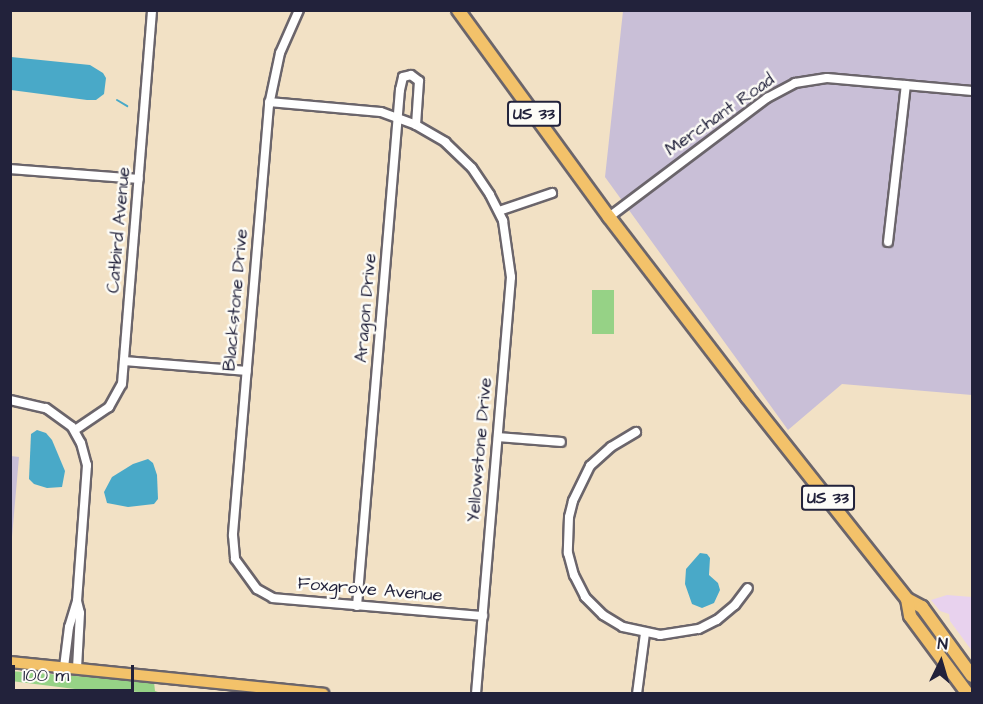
<!DOCTYPE html>
<html>
<head>
<meta charset="utf-8">
<style>
	body { margin:0 }
	#map { position:relative; width:983px; height:704px; overflow:hidden; background:#f2e1c5; font-family:"Architects Daughter",sans-serif }
	div>[style] { position:absolute }
	.built>* { inset:0; background:#e8d2ee }
	.industrial>* { inset:0; background:#c9bfd7 }
	.green>* { inset:0; background:#96d286; transform-origin:0 0 }
	.water>* { inset:0; background:#49a9c8 }
	.stream>* { height:2px; margin:-1px; padding:0 1px; transform-origin:1px; border-radius:1px; background:#49a9c8 }
	.roads { filter:drop-shadow(2px 0 #6b656b) drop-shadow(-2px 0 #6b656b) drop-shadow(0 2px #6b656b) drop-shadow(0 -2px #6b656b) }
	.minor>* { height:8px; margin:-4px; padding:0 4px; transform-origin:4px; border-radius:4px; background:#fff }
	.major>* { height:10px; margin:-5px; padding:0 5px; transform-origin:5px; border-radius:5px; background:#f3c26a }
	.highway>* { height:12px; margin:-6px; padding:0 6px; transform-origin:6px; border-radius:6px; background:#f3c26a }
	span { translate:-50% -50%; white-space:nowrap; text-align:center; line-height:1.15; -webkit-text-stroke:5px #fdfcf7; paint-order:stroke }
	.shield-label span { padding:2px 4px; background:#fdfcf7; border:2px solid; border-radius:4px; -webkit-text-stroke-width:0 }
	.shield-label { font-size:16px; color:#22223b; font-weight:700 }
	.street-label { font-size:18px; color:#22223b }
	.frame { position:absolute; inset:0; border:12px solid #22223b; pointer-events:none }
	.north { position:absolute; left:911px; top:632px; width:60px; height:60px; -webkit-text-stroke:4px #fdfcf7; paint-order:stroke; rotate:5deg; font-size:16px; font-weight:700; line-height:24px; text-align:center; color:#22223b }
	.north::after { content:''; display:block; margin:auto; width:21px; height:27px; background:#22223b; clip-path:polygon(50% 0,100% 100%,50% 72%,0 100%) }
	.scale { position:absolute; left:12px; top:665px; width:122px; height:27px; box-sizing:border-box; border:3px solid #22223b; border-top:0; padding-left:8px; font-size:18px; line-height:21px; white-space:nowrap; color:#22223b; -webkit-text-stroke:4px #fdfcf7; paint-order:stroke }
</style>
</head>
<body>
<div id="map">
	<div class="built">
		<div style="clip-path:polygon(947px 595px,972px 597px,972px 651px,950px 621px,949px 614px,940px 611px,931px 600px)"></div>
	</div>
	<div class="industrial">
		<div style="clip-path:polygon(623px 11px,972px 11px,972px 395px,842px 384px,788px 430px,605px 177px)"></div>
		<div style="clip-path:polygon(11px 456px,19px 457px,11px 548px,10px 456px)"></div>
	</div>
	<div class="green">
		<div style="left:592px;top:290px;width:22px;height:44px"></div>
		<div style="clip-path:polygon(10px 671px,154px 682px,155px 691px,161px 693px,75px 689px,11px 681px)"></div>
	</div>
	<div class="water">
		<div style="clip-path:polygon(11px 57px,90px 65px,103px 73px,106px 78px,104px 94px,96px 100px,87px 100px,11px 90px)"></div>
		<div style="clip-path:polygon(37px 430px,46px 433px,52px 440px,65px 471px,62px 487px,47px 488px,34px 484px,29px 479px,31px 434px)"></div>
		<div style="clip-path:polygon(148px 459px,153px 463px,157px 475px,158px 499px,154px 504px,128px 507px,107px 503px,104px 492px,112px 477px,133px 464px)"></div>
		<div style="clip-path:polygon(700px 553px,707px 554px,710px 558px,709px 575px,718px 583px,720px 590px,714px 603px,702px 608px,692px 604px,685px 584px,686px 569px)"></div>
	</div>
	<div class="stream">
		<div style="left:117px;top:100px;width:12px;rotate:31deg"></div>
	</div>
	<div class="roads">
		<div class="minor">
			<div style="left:299px;top:10px;width:47px;rotate:113.8deg"></div>
			<div style="left:280px;top:53px;width:53px;rotate:101.9deg"></div>
			<div style="left:269px;top:105px;width:432px;rotate:94.8deg"></div>
			<div style="left:233px;top:535px;width:24px;rotate:85deg"></div>
			<div style="left:235px;top:559px;width:37px;rotate:54deg"></div>
			<div style="left:257px;top:589px;width:18px;rotate:29deg"></div>
			<div style="left:273px;top:598px;width:211px;rotate:4.9deg"></div>
			<div style="left:269px;top:102px;width:112px;rotate:5.1deg"></div>
			<div style="left:381px;top:112px;width:37px;rotate:20deg"></div>
			<div style="left:416px;top:125px;width:34px;rotate:30deg"></div>
			<div style="left:445px;top:142px;width:37px;rotate:44deg"></div>
			<div style="left:472px;top:168px;width:32px;rotate:56deg"></div>
			<div style="left:490px;top:195px;width:29px;rotate:63deg"></div>
			<div style="left:503px;top:221px;width:57px;rotate:81.9deg"></div>
			<div style="left:511px;top:277px;width:418px;rotate:94.8deg"></div>
			<div style="left:10px;top:169px;width:129px;rotate:4.4deg"></div>
			<div style="left:499px;top:211px;width:56px;rotate:-18.8deg"></div>
			<div style="left:609px;top:217px;width:198px;rotate:-37deg"></div>
			<div style="left:767px;top:98px;width:32px;rotate:-28deg"></div>
			<div style="left:795px;top:83px;width:32px;rotate:-9deg"></div>
			<div style="left:827px;top:78px;width:146px;rotate:5.1deg"></div>
			<div style="left:888px;top:242px;width:158px;rotate:-83.5deg"></div>
			<div style="left:125px;top:361px;width:122px;rotate:4.7deg"></div>
			<div style="left:10px;top:400px;width:37px;rotate:13deg"></div>
			<div style="left:46px;top:408px;width:32px;rotate:36deg"></div>
			<div style="left:72px;top:427px;width:18px;rotate:61deg"></div>
			<div style="left:81px;top:443px;width:23px;rotate:75deg"></div>
			<div style="left:87px;top:465px;width:136px;rotate:94.2deg"></div>
			<div style="left:77px;top:601px;width:27px;rotate:107deg"></div>
			<div style="left:69px;top:627px;width:40px;rotate:97.1deg"></div>
			<div style="left:75px;top:430px;width:41px;rotate:-34.1deg"></div>
			<div style="left:109px;top:407px;width:26px;rotate:-61deg"></div>
			<div style="left:122px;top:384px;width:375px;rotate:-85.4deg"></div>
			<div style="left:636px;top:432px;width:29px;rotate:149deg"></div>
			<div style="left:611px;top:447px;width:28px;rotate:138deg"></div>
			<div style="left:590px;top:466px;width:39px;rotate:116deg"></div>
			<div style="left:573px;top:501px;width:16px;rotate:104deg"></div>
			<div style="left:569px;top:517px;width:36px;rotate:92deg"></div>
			<div style="left:568px;top:553px;width:23px;rotate:75deg"></div>
			<div style="left:574px;top:575px;width:25px;rotate:63deg"></div>
			<div style="left:585px;top:597px;width:25px;rotate:45deg"></div>
			<div style="left:603px;top:615px;width:23px;rotate:31deg"></div>
			<div style="left:623px;top:627px;width:38px;rotate:12deg"></div>
			<div style="left:660px;top:635px;width:39px;rotate:-9deg"></div>
			<div style="left:699px;top:629px;width:20px;rotate:-27deg"></div>
			<div style="left:717px;top:620px;width:23px;rotate:-40deg"></div>
			<div style="left:735px;top:605px;width:21px;rotate:-53deg"></div>
			<div style="left:498px;top:437px;width:63px;rotate:4.5deg"></div>
			<div style="left:77px;top:601px;width:12px;rotate:76deg"></div>
			<div style="left:80px;top:613px;width:55px;rotate:93.1deg"></div>
			<div style="left:357px;top:606px;width:518px;rotate:-85.24deg"></div>
			<div style="left:400px;top:90px;width:13px;rotate:-77deg"></div>
			<div style="left:403px;top:77px;width:8px;rotate:-14deg"></div>
			<div style="left:411px;top:75px;width:10px;rotate:37deg"></div>
			<div style="left:419px;top:81px;width:44px;rotate:93.9deg"></div>
			<div style="left:637px;top:694px;width:62px;rotate:-82.5deg"></div>
		</div>
		<div class="major">
			<div style="left:10px;top:662px;width:315px;rotate:5.8deg"></div>
		</div>
		<div class="highway">
			<div style="left:458px;top:10px;width:256px;rotate:53.9deg"></div>
			<div style="left:609px;top:217px;width:227px;rotate:52.5deg"></div>
			<div style="left:747px;top:397px;width:258px;rotate:51.6deg"></div>
			<div style="left:907px;top:599px;width:17px;rotate:28deg"></div>
			<div style="left:922px;top:607px;width:85px;rotate:54.1deg"></div>
			<div style="left:907px;top:599px;width:17px;rotate:80deg"></div>
			<div style="left:910px;top:616px;width:97px;rotate:53.4deg"></div>
		</div>
	</div>
	<div class="shield-label">
		<span style="left:534px;top:114px">US 33</span>
		<span style="left:828px;top:498px">US 33</span>
	</div>
	<div class="street-label">
		<span style="left:720px;top:115px;rotate:-35deg">Merchant Road</span>
		<span style="left:119px;top:230px;rotate:-85deg">Catbird Avenue</span>
		<span style="left:236px;top:300px;rotate:-85deg">Blackstone Drive</span>
		<span style="left:366px;top:308px;rotate:-85deg">Aragon Drive</span>
		<span style="left:480px;top:450px;rotate:-85deg">Yellowstone Drive</span>
		<span style="left:370px;top:590px;rotate:5deg">Foxgrove Avenue</span>
	</div>
	<div class="frame"></div>
	<div class="north">N</div>
	<div class="scale">100 m</div>
</div>
</body>
</html>
